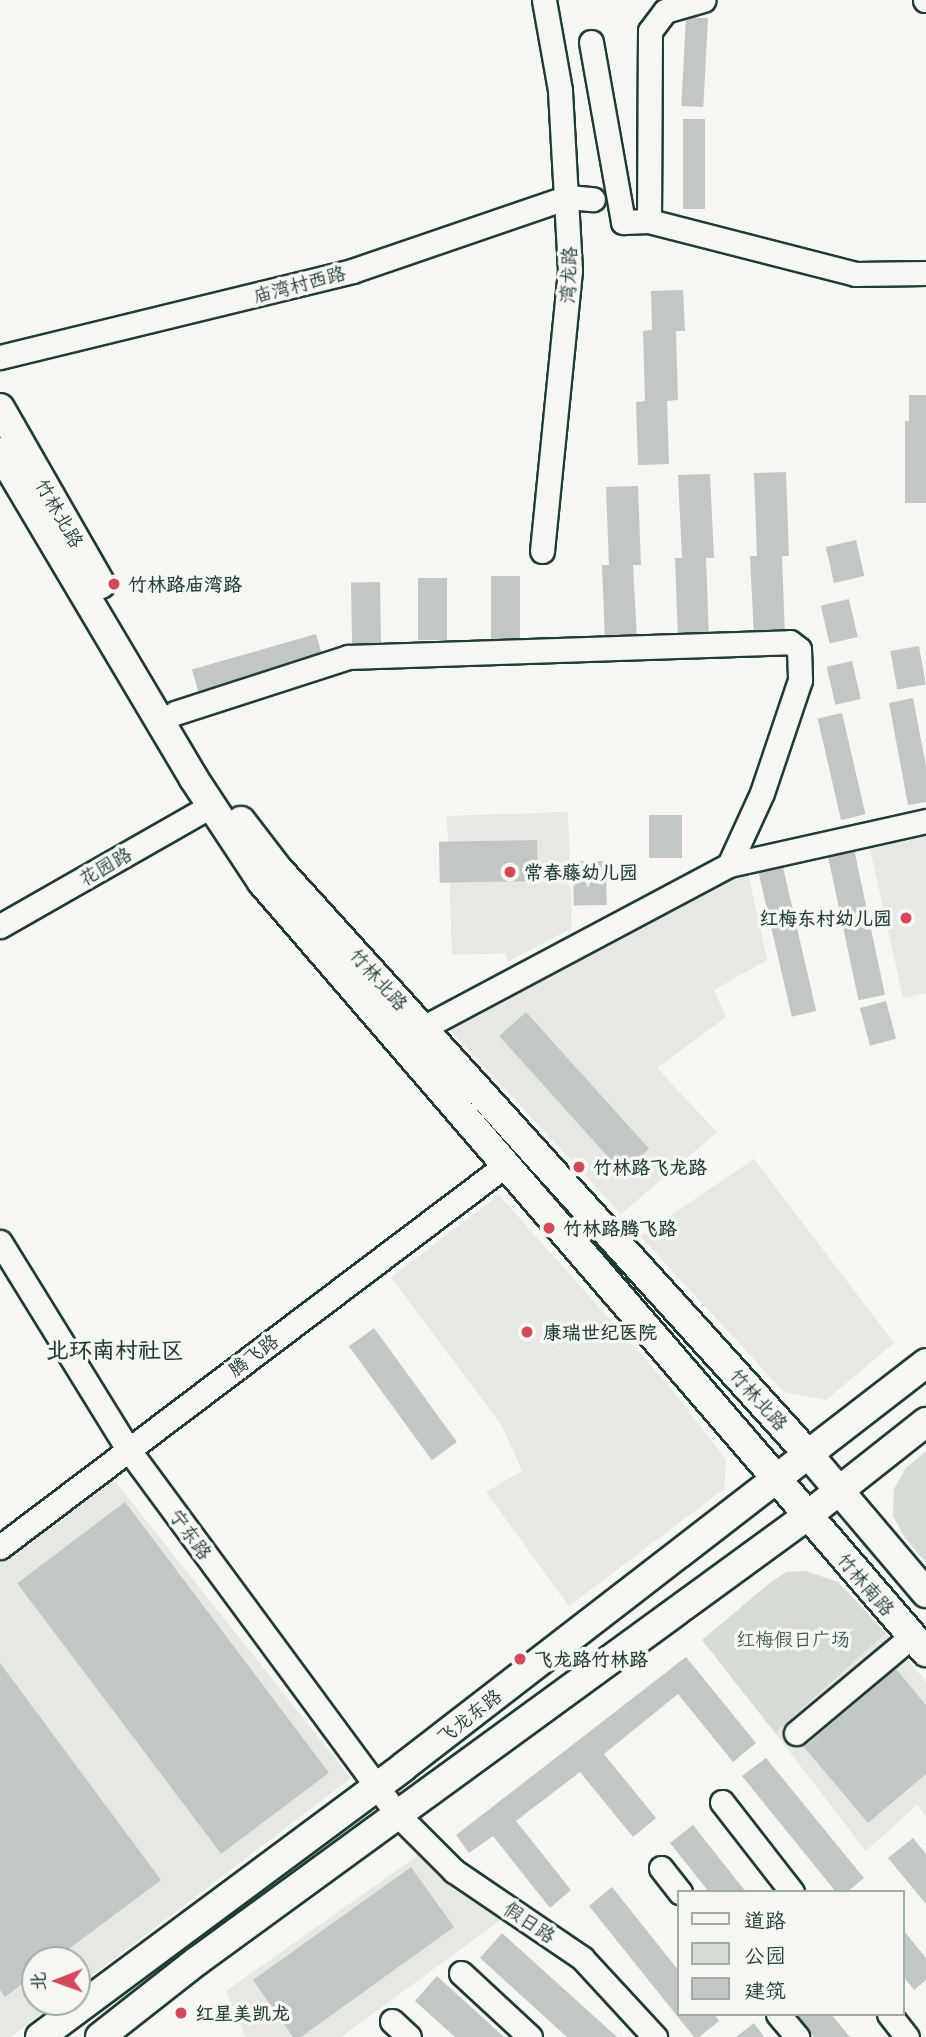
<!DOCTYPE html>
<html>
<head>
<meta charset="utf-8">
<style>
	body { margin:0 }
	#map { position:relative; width:926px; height:2037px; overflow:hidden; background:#f6f6f2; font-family:"Playpen Sans","LXGW WenKai TC",sans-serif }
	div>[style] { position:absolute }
	.built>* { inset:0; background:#e6e8e4 }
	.green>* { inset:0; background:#d6dbd6 }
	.building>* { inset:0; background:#c1c8c3; transform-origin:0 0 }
	.roads { filter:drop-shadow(2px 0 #1f3d34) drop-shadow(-2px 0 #1f3d34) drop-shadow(0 2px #1f3d34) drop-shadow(0 -2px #1f3d34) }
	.minor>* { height:23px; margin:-11.5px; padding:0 11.5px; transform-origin:11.5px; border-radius:11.5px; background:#f6f6f2 }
	.major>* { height:28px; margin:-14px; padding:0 14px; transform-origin:14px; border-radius:14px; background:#f6f6f2 }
	.dots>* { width:19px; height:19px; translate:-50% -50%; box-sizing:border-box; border:4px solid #f6f6f2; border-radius:50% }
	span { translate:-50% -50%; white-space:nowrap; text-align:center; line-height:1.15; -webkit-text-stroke:7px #f6f6f2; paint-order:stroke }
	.street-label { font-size:19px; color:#1f3d34 }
	.poi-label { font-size:19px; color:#1f3d34; font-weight:700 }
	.left { translate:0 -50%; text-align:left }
	.right { translate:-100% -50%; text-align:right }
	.park-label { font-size:19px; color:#445d54 }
	.quarter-label { font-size:23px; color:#1f3d34; font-weight:700 }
	.legend { position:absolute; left:677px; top:1890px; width:228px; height:126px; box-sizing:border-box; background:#f6f6f2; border:2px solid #a0aca6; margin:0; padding:9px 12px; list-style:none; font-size:21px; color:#1f3d34 }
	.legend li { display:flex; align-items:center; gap:14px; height:35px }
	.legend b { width:35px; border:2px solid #a0aca6 }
	.north { position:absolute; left:21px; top:1946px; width:70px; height:70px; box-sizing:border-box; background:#f6f6f2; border:2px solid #a0aca6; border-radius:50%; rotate:269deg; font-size:19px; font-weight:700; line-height:28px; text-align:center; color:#1f3d34 }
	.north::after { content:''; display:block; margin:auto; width:24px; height:32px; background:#d1495b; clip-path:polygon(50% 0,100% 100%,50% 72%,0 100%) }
</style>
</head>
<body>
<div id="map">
	<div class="built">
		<div style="clip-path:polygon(568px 812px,572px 928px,507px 962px,506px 953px,452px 955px,447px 816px)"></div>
		<div style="clip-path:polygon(926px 831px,926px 993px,903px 998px,869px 844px)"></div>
		<div style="clip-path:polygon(748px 873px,767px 960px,714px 990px,726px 1017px,657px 1068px,717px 1132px,621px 1214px,448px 1028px,728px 878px)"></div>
		<div style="clip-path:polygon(754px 1159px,894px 1343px,826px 1400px,784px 1392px,640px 1236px)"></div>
		<div style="clip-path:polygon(499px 1195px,670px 1387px,726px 1460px,724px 1489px,569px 1606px,486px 1492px,522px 1471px,502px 1426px,391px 1277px)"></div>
		<div style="clip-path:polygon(114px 1480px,351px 1778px,77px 1987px,77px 1960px,35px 1960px,35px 2002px,57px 2002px,11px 2037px,0 2037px,0 1564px)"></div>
		<div style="clip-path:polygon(886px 1633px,926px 1682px,926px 1817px,917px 1805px,866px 1851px,775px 1733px)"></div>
		<div style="clip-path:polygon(420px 1854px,446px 1881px,506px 1916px,341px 2037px,246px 2037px,226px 1991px)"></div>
	</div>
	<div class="green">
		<div style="clip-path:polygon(926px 1451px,926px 1563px,905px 1538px,893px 1516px,894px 1489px,906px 1468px)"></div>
		<div style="clip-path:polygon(806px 1571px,838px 1582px,886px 1633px,775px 1733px,702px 1640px,772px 1581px,787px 1572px)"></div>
	</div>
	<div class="building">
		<div style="left:686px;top:17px;width:22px;height:89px;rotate:3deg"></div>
		<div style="left:683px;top:119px;width:22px;height:90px"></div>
		<div style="clip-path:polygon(683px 290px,685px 331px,676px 331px,678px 400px,667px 401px,669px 464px,638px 465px,636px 402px,645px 401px,643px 331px,652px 330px,651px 291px)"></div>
		<div style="clip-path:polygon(909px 395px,926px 395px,926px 503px,905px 503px,905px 421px,909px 421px)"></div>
		<div style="clip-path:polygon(786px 472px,789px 556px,782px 556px,785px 636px,754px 637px,750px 556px,757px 556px,754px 473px)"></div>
		<div style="clip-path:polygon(710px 474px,714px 558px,706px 558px,709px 638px,678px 639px,675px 558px,682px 558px,678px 475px)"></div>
		<div style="clip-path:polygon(638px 486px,641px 565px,633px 565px,637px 640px,605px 641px,602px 565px,609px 565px,606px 487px)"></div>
		<div style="left:856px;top:540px;width:37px;height:31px;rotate:77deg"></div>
		<div style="left:491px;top:576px;width:29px;height:63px"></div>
		<div style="left:418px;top:578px;width:29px;height:62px"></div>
		<div style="left:380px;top:582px;width:63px;height:29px;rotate:89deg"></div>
		<div style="left:849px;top:599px;width:39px;height:29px;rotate:77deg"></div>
		<div style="left:316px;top:634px;width:25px;height:129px;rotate:74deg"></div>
		<div style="left:919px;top:646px;width:39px;height:29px;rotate:80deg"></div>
		<div style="left:852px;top:661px;width:39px;height:26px;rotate:77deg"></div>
		<div style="clip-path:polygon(913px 698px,926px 766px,926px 802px,908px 805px,889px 703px)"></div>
		<div style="left:842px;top:713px;width:104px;height:25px;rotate:77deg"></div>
		<div style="left:649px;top:815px;width:33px;height:43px"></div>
		<div style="left:537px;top:840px;width:41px;height:98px;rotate:89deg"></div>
		<div style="left:854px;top:849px;width:149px;height:27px;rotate:78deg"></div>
		<div style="left:606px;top:861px;width:44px;height:33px;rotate:89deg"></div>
		<div style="left:782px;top:863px;width:152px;height:25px;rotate:77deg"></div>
		<div style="left:886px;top:1001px;width:39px;height:27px;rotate:75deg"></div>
		<div style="left:526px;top:1012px;width:184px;height:36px;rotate:48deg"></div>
		<div style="left:374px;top:1328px;width:141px;height:31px;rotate:54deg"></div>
		<div style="left:125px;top:1502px;width:339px;height:135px;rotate:53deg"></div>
		<div style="clip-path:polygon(686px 1657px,756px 1743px,733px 1762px,678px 1694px,604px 1754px,656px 1818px,633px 1837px,580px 1772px,516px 1821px,571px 1890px,550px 1908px,493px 1836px,469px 1853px,456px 1835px)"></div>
		<div style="clip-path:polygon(0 1663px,161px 1880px,54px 1960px,35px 1960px,35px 1974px,5px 1997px,0 1990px)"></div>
		<div style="clip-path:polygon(896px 1669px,926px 1705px,926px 1774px,868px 1823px,804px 1747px)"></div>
		<div style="clip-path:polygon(766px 1758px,864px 1878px,847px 1892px,836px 1892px,742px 1776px)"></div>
		<div style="clip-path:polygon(693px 1825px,746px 1892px,709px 1892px,670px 1843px)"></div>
		<div style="clip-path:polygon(913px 1838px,926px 1854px,926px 1904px,888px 1858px)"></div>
		<div style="clip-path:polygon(411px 1867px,454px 1927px,301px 2037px,293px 2037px,253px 1980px)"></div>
		<div style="clip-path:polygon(612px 1887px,679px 1971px,679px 2014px,714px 2014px,719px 2021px,699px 2037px,694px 2037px,589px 1906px)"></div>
		<div style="clip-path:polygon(903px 1930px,926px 1958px,926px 1980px,914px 1990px,903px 1976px)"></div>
		<div style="clip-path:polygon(502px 1933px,617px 2037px,567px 2037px,480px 1958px)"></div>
		<div style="clip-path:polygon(437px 1976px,504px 2037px,455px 2037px,415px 2001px)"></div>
		<div style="clip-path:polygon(795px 2014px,831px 2014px,850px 2037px,814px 2037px)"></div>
		<div style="clip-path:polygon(754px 2023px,764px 2037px,736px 2037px)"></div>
	</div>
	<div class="roads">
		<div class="minor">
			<div style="left:925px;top:0;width:1px"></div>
			<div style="left:591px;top:42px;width:183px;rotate:79.9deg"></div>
			<div style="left:623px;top:222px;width:26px;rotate:-2deg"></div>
			<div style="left:649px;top:221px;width:213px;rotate:14.4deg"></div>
			<div style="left:855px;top:274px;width:71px;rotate:-0.8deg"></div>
			<div style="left:649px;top:221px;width:190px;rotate:-89.7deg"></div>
			<div style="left:650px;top:31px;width:25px;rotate:-53deg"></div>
			<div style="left:665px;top:11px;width:40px;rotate:-16deg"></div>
			<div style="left:0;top:357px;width:362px;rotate:-13.7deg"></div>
			<div style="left:352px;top:271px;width:228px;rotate:-18.9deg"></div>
			<div style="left:568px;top:197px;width:25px;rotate:5deg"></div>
			<div style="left:542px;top:551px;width:282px;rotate:-84.3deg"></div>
			<div style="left:570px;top:270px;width:180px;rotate:-93.2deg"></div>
			<div style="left:560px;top:90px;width:91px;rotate:-100.1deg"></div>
			<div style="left:175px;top:713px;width:182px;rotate:-17.9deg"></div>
			<div style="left:348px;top:657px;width:442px;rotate:-1.9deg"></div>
			<div style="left:790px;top:642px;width:11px;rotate:38deg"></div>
			<div style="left:799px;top:649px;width:31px;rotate:88deg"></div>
			<div style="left:800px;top:680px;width:119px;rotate:108.6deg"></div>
			<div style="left:762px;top:793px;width:79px;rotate:114.6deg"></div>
			<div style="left:729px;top:865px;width:347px;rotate:152deg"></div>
			<div style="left:729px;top:865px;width:202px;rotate:-12.6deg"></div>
			<div style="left:0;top:926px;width:242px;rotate:-29.7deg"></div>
			<div style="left:0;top:1242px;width:243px;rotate:58.3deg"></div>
			<div style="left:128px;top:1449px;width:455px;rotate:53.6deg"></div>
			<div style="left:398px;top:1815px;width:79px;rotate:45deg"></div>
			<div style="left:454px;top:1871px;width:155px;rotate:34.2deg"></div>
			<div style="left:582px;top:1958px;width:108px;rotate:47.3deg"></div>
			<div style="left:0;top:1547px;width:635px;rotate:-37.07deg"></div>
			<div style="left:796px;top:1733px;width:151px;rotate:-39.9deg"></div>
			<div style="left:722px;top:1802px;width:114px;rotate:52.1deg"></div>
			<div style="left:661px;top:1868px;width:31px;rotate:52deg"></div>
			<div style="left:461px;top:1973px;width:94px;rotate:42.8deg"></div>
			<div style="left:778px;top:2014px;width:30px;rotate:50deg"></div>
			<div style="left:889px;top:2014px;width:29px;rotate:52deg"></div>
			<div style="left:392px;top:2021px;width:23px;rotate:43deg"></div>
		</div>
		<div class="major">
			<div style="left:0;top:408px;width:203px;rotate:60.2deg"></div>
			<div style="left:0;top:452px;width:380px;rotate:59.3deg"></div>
			<div style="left:194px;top:779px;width:123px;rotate:56.6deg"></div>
			<div style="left:262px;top:882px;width:1017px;rotate:49.23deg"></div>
			<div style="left:241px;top:821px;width:61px;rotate:52.4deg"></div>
			<div style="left:278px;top:869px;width:791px;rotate:47.82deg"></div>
			<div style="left:809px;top:1455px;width:181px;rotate:49.7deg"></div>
			<div style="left:40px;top:2037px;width:452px;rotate:-36.6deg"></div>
			<div style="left:403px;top:1767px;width:661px;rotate:-37.68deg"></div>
			<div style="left:100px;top:2037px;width:123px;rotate:-38.1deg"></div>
			<div style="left:197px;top:1961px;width:755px;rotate:-36.11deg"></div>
			<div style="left:807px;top:1516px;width:152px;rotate:-38.3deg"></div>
		</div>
	</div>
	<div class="dots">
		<div style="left:114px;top:584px;background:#d1495b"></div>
		<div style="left:510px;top:872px;background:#d1495b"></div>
		<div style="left:906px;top:918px;background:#d1495b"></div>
		<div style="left:579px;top:1167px;background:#d1495b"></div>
		<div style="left:549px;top:1228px;background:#d1495b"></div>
		<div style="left:527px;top:1332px;background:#d1495b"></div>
		<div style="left:520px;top:1659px;background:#d1495b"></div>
		<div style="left:181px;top:2013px;background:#d1495b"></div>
	</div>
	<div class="street-label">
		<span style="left:568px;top:275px;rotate:-88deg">湾龙路</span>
		<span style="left:299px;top:284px;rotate:-15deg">庙湾村西路</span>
		<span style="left:60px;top:513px;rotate:60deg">竹林北路</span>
		<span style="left:105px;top:866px;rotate:-30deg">花园路</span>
		<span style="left:379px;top:979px;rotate:48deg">竹林北路</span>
		<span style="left:253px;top:1355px;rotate:-37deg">腾飞路</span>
		<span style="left:759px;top:1399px;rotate:48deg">竹林北路</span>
		<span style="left:191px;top:1534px;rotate:54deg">宁东路</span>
		<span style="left:866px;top:1584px;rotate:49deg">竹林南路</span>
		<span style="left:469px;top:1716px;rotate:-38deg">飞龙东路</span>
		<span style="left:530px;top:1922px;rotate:34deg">假日路</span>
	</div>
	<div class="poi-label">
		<span class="left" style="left:128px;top:584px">竹林路庙湾路</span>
		<span class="left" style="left:524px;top:872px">常春藤幼儿园</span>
		<span class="right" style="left:892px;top:918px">红梅东村幼儿园</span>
		<span class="left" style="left:593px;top:1167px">竹林路飞龙路</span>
		<span class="left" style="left:563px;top:1228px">竹林路腾飞路</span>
		<span class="left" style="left:543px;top:1332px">康瑞世纪医院</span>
		<span class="left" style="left:534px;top:1659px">飞龙路竹林路</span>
		<span class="left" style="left:195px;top:2013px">红星美凯龙</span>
	</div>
	<div class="park-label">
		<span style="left:793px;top:1639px">红梅假日广场</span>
	</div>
	<div class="quarter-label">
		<span style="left:115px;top:1349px">北环南村社区</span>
	</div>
	<ul class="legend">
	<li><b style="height:9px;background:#f6f6f2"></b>道路</li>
	<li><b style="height:19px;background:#d6dbd6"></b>公园</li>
	<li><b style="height:19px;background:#c1c8c3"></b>建筑</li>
	</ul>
	<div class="north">北</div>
</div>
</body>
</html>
